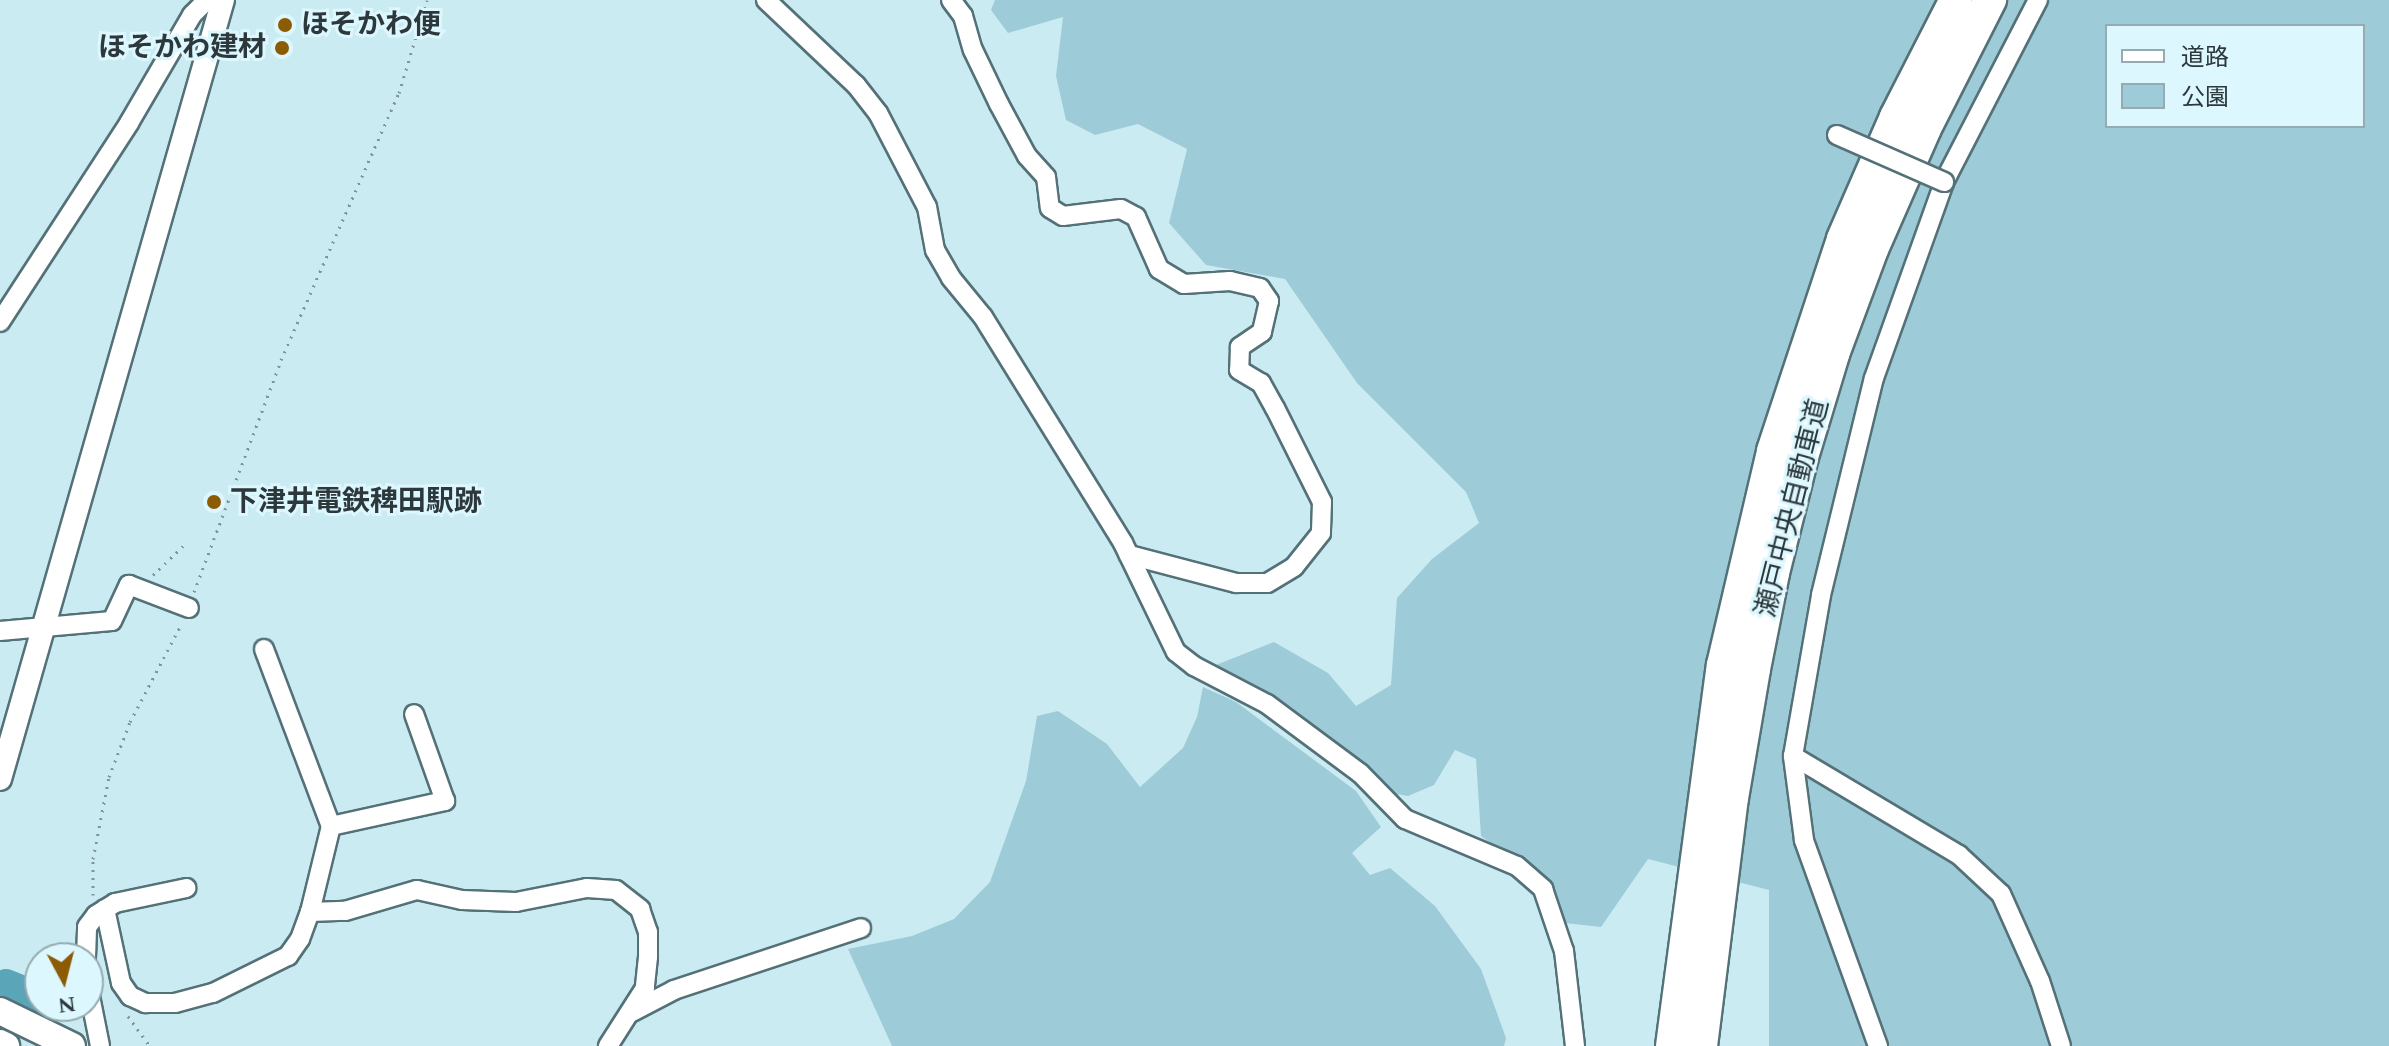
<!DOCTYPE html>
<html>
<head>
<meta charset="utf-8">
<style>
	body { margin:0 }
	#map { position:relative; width:2389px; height:1046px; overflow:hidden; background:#cbebf3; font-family:Spectral,"Noto Sans JP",serif }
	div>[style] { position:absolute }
	.green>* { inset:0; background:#9dccd8 }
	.river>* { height:32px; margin:-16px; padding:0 16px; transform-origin:16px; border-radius:16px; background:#5aa5b8 }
	.path>* { height:3px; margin-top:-1.5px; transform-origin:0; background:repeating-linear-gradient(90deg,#7f959b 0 2px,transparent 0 8px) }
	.roads { filter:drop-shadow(2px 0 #547178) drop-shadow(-2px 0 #547178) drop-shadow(0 2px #547178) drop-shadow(0 -2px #547178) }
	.minor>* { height:18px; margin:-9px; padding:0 9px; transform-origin:9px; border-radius:9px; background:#fff }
	.tertiary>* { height:22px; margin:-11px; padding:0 11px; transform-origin:11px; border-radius:11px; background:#fff }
	.secondary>* { height:26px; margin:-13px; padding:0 13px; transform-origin:13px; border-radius:13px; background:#fff }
	.motorway>* { height:32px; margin:-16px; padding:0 16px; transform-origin:16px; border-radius:16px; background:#fff }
	.bridges { filter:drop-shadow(2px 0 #547178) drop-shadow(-2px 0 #547178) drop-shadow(0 2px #547178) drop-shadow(0 -2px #547178) }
	.minor-bridge>* { height:18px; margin:-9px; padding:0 9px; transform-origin:9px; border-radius:9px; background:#fff }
	.dots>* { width:22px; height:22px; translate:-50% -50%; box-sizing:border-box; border:4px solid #ddf7fe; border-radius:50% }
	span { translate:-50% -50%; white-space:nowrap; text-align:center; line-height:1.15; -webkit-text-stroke:6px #ddf7fe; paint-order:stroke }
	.poi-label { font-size:28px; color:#2c383b; font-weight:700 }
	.left { translate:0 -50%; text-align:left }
	.right { translate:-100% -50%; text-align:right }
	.street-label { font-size:28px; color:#2c383b }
	.legend { position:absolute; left:2105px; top:24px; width:260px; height:104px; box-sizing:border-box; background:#ddf7fe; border:2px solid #96abb0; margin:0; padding:10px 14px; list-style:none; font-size:24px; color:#2c383b }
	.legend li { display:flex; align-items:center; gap:16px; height:40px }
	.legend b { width:40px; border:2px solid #96abb0 }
	.north { position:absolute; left:24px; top:942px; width:80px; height:80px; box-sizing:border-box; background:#ddf7fe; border:2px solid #96abb0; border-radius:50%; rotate:173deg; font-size:22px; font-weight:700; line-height:32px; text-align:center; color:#2c383b }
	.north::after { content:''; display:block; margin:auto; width:28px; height:36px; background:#8c5c04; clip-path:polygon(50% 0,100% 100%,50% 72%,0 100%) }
</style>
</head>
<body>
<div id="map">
	<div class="green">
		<div style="clip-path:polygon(evenodd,995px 0,2389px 0,2389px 1046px,1769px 1046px,1769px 890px,1648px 859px,1601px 927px,1565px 923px,1549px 885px,1481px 836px,1476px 759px,1455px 750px,1434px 785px,1408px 796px,1391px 793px,1211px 667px,1274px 642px,1328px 673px,1356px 706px,1391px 685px,1397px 598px,1432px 559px,1479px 523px,1466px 492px,1357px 383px,1285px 279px,1206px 265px,1169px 223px,1187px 149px,1138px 124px,1095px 135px,1066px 120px,1056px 76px,1063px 17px,1008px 33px,991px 10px,995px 0,2107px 26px,2363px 26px,2363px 126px,2107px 126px,2107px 26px)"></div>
		<div style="clip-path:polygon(1203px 687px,1236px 702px,1356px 791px,1381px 827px,1352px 853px,1370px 875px,1390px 868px,1435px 906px,1481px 969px,1506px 1038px,1504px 1046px,892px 1046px,848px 949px,912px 936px,954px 919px,990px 882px,1026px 781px,1037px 716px,1058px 711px,1107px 744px,1140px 787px,1183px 748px,1197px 717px)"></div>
	</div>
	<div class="river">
		<div style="left:6px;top:985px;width:37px;rotate:22deg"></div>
	</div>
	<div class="path">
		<div style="left:153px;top:575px;width:42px;rotate:-44deg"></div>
		<div style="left:194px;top:592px;width:248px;rotate:-69.4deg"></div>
		<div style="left:281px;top:360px;width:292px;rotate:-66.2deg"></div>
		<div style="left:399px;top:93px;width:97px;rotate:-73.2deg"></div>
		<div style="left:93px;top:895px;width:36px;rotate:-90deg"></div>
		<div style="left:93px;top:859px;width:84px;rotate:-79deg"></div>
		<div style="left:109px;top:777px;width:59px;rotate:-69.1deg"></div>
		<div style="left:130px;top:722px;width:110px;rotate:-62.3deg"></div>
		<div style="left:128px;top:1016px;width:37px;rotate:54deg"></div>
	</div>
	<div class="roads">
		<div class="minor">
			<div style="left:766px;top:0;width:124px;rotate:43.4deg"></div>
			<div style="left:856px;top:85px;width:36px;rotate:52deg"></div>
			<div style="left:878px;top:113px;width:106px;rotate:62.5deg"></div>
			<div style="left:927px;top:207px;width:44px;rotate:79.5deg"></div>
			<div style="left:935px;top:250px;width:32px;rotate:60deg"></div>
			<div style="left:951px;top:278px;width:50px;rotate:50.6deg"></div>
			<div style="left:983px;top:317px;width:266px;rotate:58.2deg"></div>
			<div style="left:1123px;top:543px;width:121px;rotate:64.1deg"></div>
			<div style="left:1176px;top:652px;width:23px;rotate:38deg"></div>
			<div style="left:1194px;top:666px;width:82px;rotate:27.5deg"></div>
			<div style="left:1267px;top:704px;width:116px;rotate:36.6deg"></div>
			<div style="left:1360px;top:773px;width:64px;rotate:45.6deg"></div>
			<div style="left:1405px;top:819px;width:121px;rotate:22.8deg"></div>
			<div style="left:1517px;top:866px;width:35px;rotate:41deg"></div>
			<div style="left:1543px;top:889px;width:65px;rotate:71.3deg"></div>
			<div style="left:1564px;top:951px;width:96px;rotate:83.4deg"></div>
			<div style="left:951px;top:0;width:20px;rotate:53deg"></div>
			<div style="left:963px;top:16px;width:35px;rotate:74deg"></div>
			<div style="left:973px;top:50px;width:60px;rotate:64.3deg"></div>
			<div style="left:999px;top:104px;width:59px;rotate:61.7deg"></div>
			<div style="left:1027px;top:156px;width:28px;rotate:48deg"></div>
			<div style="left:1046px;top:177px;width:31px;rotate:83deg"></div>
			<div style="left:1050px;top:208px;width:15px;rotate:32deg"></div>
			<div style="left:1063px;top:216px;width:58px;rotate:-6.9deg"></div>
			<div style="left:1121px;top:209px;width:17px;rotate:28deg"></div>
			<div style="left:1136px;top:217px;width:57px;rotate:66.1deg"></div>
			<div style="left:1159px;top:269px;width:29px;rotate:31deg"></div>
			<div style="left:1184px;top:284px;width:46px;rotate:-3.7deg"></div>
			<div style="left:1230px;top:281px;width:31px;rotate:13deg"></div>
			<div style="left:1260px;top:288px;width:16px;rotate:55deg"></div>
			<div style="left:1269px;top:301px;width:32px;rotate:103deg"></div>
			<div style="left:1262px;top:332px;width:27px;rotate:146deg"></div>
			<div style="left:1240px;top:347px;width:23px;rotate:92deg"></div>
			<div style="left:1239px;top:370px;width:26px;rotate:31deg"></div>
			<div style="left:1261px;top:383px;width:29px;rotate:61deg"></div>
			<div style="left:1275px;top:408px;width:105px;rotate:63.4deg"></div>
			<div style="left:1322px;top:502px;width:31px;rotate:92deg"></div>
			<div style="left:1321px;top:533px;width:43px;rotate:128.5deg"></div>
			<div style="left:1294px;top:567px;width:31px;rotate:149deg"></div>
			<div style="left:1267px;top:583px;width:31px;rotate:180deg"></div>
			<div style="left:1236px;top:583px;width:111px;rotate:-165.3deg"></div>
			<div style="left:0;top:322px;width:237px;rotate:-57deg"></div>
			<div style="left:129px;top:123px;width:125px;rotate:-59.7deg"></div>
			<div style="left:192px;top:15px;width:21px;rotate:-45deg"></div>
			<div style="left:0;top:631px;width:112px;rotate:-5.1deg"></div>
			<div style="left:112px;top:621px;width:40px;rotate:-65deg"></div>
			<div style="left:129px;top:585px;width:64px;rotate:21deg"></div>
			<div style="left:264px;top:649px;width:189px;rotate:69.3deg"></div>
			<div style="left:1793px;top:756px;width:193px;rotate:30.8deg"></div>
			<div style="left:1959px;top:855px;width:57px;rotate:42.9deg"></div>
			<div style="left:2001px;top:894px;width:95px;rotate:65.9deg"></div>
			<div style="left:2040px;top:981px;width:68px;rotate:72.1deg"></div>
			<div style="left:105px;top:909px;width:76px;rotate:77.8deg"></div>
			<div style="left:121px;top:983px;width:16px;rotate:55deg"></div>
			<div style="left:130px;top:996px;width:17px;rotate:25deg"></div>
			<div style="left:145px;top:1003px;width:30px"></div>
			<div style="left:175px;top:1003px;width:39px;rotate:-15deg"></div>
			<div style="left:213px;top:993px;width:84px;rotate:-26.3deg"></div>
			<div style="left:288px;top:956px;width:21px;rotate:-55deg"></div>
			<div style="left:300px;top:939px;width:29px;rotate:-70deg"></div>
			<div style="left:310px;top:912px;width:89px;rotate:-76.3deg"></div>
			<div style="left:331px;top:826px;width:117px;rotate:-12.4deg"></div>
			<div style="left:445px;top:801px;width:92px;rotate:-109.6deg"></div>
			<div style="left:310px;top:912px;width:35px;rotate:-2deg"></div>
			<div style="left:345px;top:911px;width:75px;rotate:-16.3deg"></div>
			<div style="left:417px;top:890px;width:46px;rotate:12.5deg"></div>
			<div style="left:462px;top:900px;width:54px;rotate:2.1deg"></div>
			<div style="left:516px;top:902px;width:72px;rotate:-11.2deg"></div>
			<div style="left:587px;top:888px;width:29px;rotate:4deg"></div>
			<div style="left:616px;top:890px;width:31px;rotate:38deg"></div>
			<div style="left:640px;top:909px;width:24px;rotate:71deg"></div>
			<div style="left:648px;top:932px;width:25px;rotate:90deg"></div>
			<div style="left:648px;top:957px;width:31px;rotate:96deg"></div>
			<div style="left:645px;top:988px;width:69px;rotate:122.5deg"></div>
			<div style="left:86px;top:958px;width:31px;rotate:-88deg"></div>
			<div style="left:87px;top:927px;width:15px;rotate:-53deg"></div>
			<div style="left:96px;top:915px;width:22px;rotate:-32deg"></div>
			<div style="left:115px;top:903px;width:73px;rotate:-11.9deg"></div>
			<div style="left:88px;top:986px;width:61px;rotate:78.7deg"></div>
			<div style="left:632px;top:1012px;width:47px;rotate:-27.6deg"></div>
			<div style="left:674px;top:990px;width:197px;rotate:-18.3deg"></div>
			<div style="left:1878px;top:1046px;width:219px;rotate:-109.8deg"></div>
			<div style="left:1804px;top:840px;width:85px;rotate:-97.5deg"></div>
			<div style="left:1793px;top:756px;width:163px;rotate:-80.1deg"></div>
			<div style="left:1821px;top:595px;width:223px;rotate:-76.3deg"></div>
			<div style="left:1874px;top:378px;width:208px;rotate:-70.3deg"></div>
			<div style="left:1944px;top:182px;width:205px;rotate:-62.7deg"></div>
		</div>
		<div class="tertiary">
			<div style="left:0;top:779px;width:810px;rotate:-74.03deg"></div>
		</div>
		<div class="secondary">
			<div style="left:0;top:1011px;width:80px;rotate:25.9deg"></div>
			<div style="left:0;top:1043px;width:7px;rotate:27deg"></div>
		</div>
		<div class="motorway">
			<div style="left:1672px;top:1046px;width:384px;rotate:-82.4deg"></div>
			<div style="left:1723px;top:665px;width:220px;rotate:-76.8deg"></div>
			<div style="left:1773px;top:451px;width:223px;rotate:-71.7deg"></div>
			<div style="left:1843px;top:239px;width:133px;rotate:-66.5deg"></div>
			<div style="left:1896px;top:117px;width:131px;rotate:-62.9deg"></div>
			<div style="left:1701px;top:1046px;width:250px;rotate:-82.9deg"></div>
			<div style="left:1732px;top:798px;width:131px;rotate:-80.3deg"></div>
			<div style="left:1754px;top:669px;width:98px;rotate:-78.8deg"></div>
			<div style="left:1773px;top:573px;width:120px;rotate:-76deg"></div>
			<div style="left:1802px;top:457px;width:108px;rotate:-73.2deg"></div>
			<div style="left:1833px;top:354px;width:112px;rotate:-69.6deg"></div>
			<div style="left:1872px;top:249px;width:132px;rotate:-66.3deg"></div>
			<div style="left:1925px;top:128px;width:144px;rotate:-63.1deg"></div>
		</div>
	</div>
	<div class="bridges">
		<div class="minor-bridge">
			<div style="left:1837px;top:135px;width:117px;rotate:23.7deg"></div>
		</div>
	</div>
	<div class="dots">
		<div style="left:285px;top:25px;background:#8c5c04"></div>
		<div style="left:282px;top:48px;background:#8c5c04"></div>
		<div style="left:214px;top:502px;background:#8c5c04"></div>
	</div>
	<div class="poi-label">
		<span class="left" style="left:301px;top:25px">ほそかわ便</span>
		<span class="right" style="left:266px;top:48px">ほそかわ建材</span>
		<span class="left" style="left:230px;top:502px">下津井電鉄稗田駅跡</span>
	</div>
	<div class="street-label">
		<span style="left:1793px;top:508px;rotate:-76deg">瀬戸中央自動車道</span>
	</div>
	<ul class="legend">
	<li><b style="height:10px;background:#fff"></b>道路</li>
	<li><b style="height:22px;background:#9dccd8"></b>公園</li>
	</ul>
	<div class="north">N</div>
</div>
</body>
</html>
